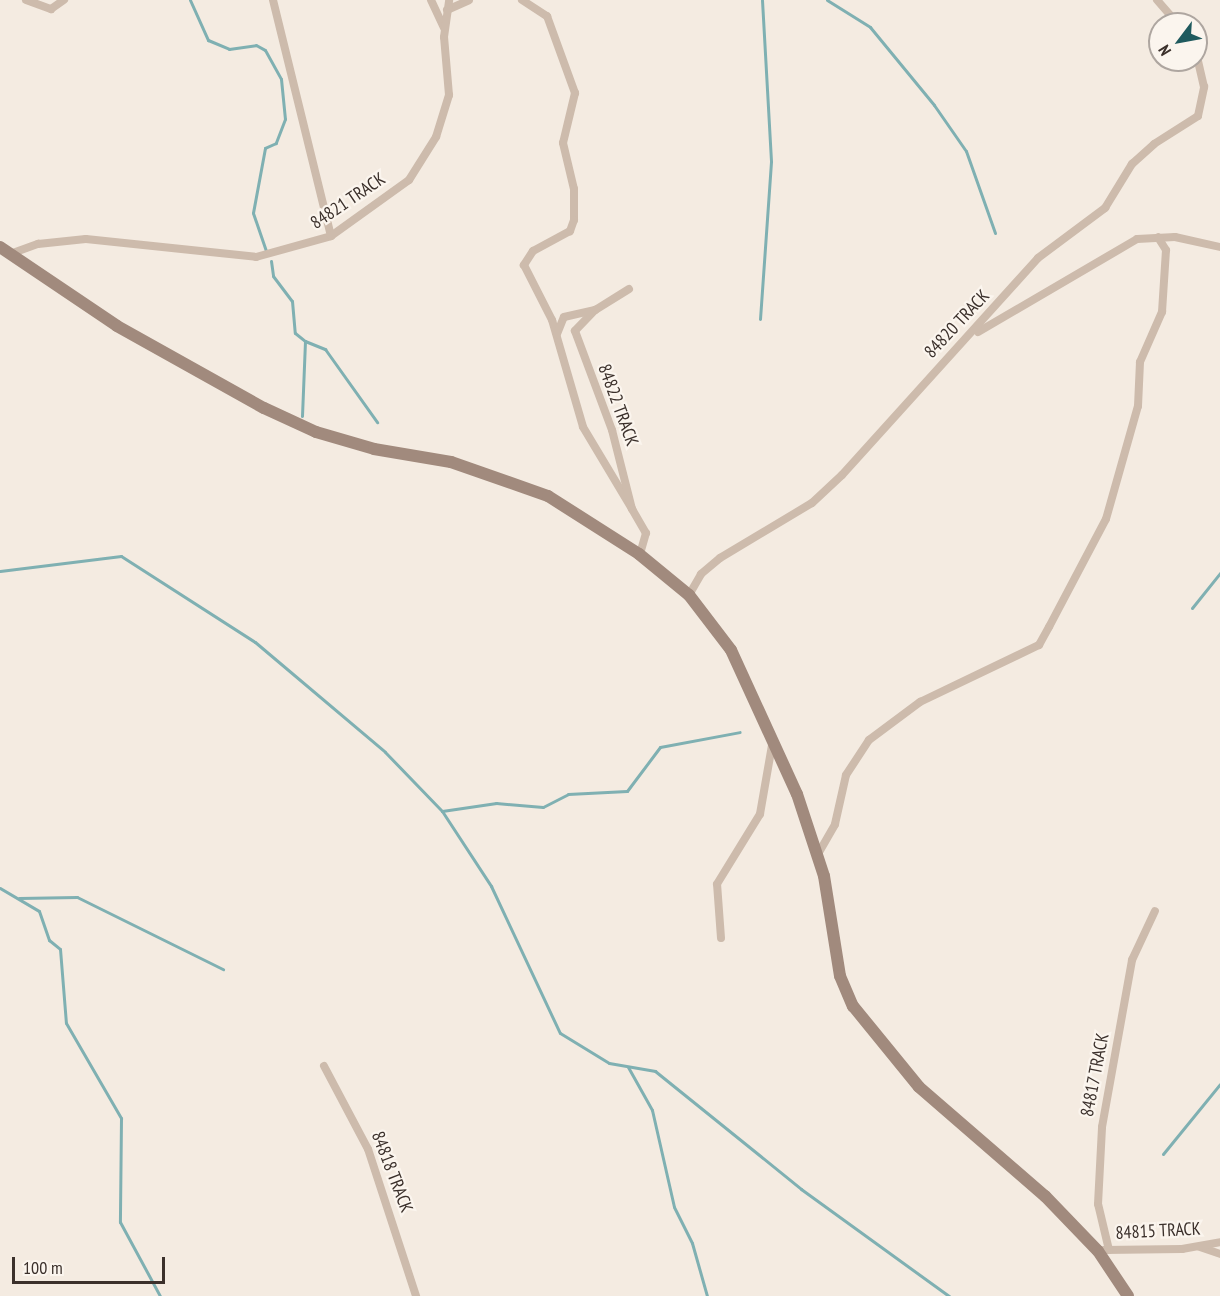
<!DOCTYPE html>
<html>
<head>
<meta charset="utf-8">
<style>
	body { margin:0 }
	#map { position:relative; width:1220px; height:1296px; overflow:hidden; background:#f4ebe1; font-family:"PT Sans Narrow",sans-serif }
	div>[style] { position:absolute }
	.stream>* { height:3px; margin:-1.5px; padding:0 1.5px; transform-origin:1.5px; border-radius:1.5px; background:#7fb0b2 }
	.street>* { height:8px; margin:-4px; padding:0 4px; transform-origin:4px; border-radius:4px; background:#cdbbac }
	.secondary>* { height:12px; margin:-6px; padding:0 6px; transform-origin:6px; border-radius:6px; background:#a18a7d }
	span { translate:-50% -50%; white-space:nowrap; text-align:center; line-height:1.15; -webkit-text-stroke:4.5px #fbf5ee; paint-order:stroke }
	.street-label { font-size:18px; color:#3b302b }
	.north { position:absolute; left:1148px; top:12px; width:60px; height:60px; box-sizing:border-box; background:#fbf5ee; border:2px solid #aea6a0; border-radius:50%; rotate:238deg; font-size:16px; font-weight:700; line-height:24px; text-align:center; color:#3b302b }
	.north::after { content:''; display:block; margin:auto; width:21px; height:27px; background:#1f5a5e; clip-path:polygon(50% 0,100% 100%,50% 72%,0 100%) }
	.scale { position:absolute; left:12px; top:1257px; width:153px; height:27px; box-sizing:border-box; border:3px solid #3b302b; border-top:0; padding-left:8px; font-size:18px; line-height:21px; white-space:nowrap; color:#3b302b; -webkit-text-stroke:4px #fbf5ee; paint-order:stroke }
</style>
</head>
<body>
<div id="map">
	<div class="stream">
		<div style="left:190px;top:0;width:44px;rotate:65.8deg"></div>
		<div style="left:208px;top:40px;width:23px;rotate:23deg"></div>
		<div style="left:229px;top:49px;width:27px;rotate:-8deg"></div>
		<div style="left:256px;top:45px;width:10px;rotate:29deg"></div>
		<div style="left:265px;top:50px;width:33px;rotate:61deg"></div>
		<div style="left:281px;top:79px;width:40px;rotate:84.3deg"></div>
		<div style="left:285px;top:119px;width:26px;rotate:111deg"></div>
		<div style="left:276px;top:143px;width:12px;rotate:156deg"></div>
		<div style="left:265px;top:148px;width:66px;rotate:100.5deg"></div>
		<div style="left:253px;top:213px;width:40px;rotate:71.1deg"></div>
		<div style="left:827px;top:0;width:51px;rotate:32.1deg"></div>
		<div style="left:870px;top:27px;width:101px;rotate:50.6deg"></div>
		<div style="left:934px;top:105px;width:56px;rotate:55.2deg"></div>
		<div style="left:966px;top:151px;width:87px;rotate:70.5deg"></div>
		<div style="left:271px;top:261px;width:15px;rotate:82deg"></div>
		<div style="left:273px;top:276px;width:31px;rotate:53deg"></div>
		<div style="left:292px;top:301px;width:32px;rotate:85deg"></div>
		<div style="left:295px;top:333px;width:13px;rotate:39deg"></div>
		<div style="left:305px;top:341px;width:75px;rotate:92.3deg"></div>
		<div style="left:760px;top:319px;width:158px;rotate:-86deg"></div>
		<div style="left:771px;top:161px;width:161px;rotate:-93.2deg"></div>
		<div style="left:305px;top:341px;width:22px;rotate:22deg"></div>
		<div style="left:325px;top:349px;width:90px;rotate:54.5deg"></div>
		<div style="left:0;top:571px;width:122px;rotate:-7.1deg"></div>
		<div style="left:121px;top:556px;width:159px;rotate:32.7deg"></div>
		<div style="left:255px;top:642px;width:170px;rotate:40.2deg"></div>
		<div style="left:385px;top:752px;width:82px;rotate:46deg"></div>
		<div style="left:442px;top:811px;width:90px;rotate:56.8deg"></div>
		<div style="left:491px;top:886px;width:162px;rotate:64.9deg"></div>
		<div style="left:560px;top:1033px;width:57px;rotate:31.5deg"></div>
		<div style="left:609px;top:1063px;width:47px;rotate:9.9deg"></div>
		<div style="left:655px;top:1071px;width:188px;rotate:38.9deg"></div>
		<div style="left:801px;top:1189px;width:183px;rotate:35.9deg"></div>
		<div style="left:1192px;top:608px;width:45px;rotate:-51.3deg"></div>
		<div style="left:442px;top:811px;width:55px;rotate:-8.4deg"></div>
		<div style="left:496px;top:803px;width:47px;rotate:4.9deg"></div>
		<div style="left:543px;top:807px;width:28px;rotate:-27deg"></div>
		<div style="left:568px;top:794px;width:59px;rotate:-2.9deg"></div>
		<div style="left:627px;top:791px;width:55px;rotate:-53.1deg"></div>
		<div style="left:660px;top:747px;width:81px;rotate:-10.6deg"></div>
		<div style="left:0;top:888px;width:45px;rotate:30.5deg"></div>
		<div style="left:39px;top:911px;width:31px;rotate:71deg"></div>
		<div style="left:49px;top:940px;width:14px;rotate:39deg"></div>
		<div style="left:60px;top:949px;width:74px;rotate:85.4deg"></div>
		<div style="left:66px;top:1023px;width:110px;rotate:59.9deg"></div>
		<div style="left:121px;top:1118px;width:104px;rotate:90.6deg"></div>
		<div style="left:120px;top:1222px;width:84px;rotate:61.6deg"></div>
		<div style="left:19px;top:898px;width:58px;rotate:-1deg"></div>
		<div style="left:77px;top:897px;width:163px;rotate:26.3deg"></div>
		<div style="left:628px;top:1067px;width:49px;rotate:60.8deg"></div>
		<div style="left:652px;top:1110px;width:99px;rotate:77.2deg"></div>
		<div style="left:674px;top:1207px;width:40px;rotate:63.4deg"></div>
		<div style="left:692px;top:1243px;width:55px;rotate:74.2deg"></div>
		<div style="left:1163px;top:1154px;width:90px;rotate:-50.8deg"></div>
	</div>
	<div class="street">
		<div style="left:26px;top:0;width:27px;rotate:20deg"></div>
		<div style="left:51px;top:9px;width:16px;rotate:-35deg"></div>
		<div style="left:273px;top:0;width:243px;rotate:76.2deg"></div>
		<div style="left:431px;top:0;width:31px;rotate:65deg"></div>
		<div style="left:522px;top:0;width:30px;rotate:33deg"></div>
		<div style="left:547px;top:16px;width:82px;rotate:70deg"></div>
		<div style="left:575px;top:93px;width:51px;rotate:103.5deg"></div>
		<div style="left:563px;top:143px;width:47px;rotate:76.6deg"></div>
		<div style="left:574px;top:189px;width:31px;rotate:90deg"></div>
		<div style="left:574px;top:220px;width:12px;rotate:110deg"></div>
		<div style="left:570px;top:231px;width:42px;rotate:151.6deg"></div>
		<div style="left:533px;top:251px;width:17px;rotate:123deg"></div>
		<div style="left:524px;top:265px;width:62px;rotate:63deg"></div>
		<div style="left:552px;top:320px;width:111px;rotate:73.8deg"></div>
		<div style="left:583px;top:427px;width:96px;rotate:59.1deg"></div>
		<div style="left:1157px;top:0;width:32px;rotate:49deg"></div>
		<div style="left:447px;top:10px;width:24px;rotate:-24deg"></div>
		<div style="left:10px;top:254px;width:30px;rotate:-20deg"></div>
		<div style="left:38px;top:244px;width:48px;rotate:-5.9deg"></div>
		<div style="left:86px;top:239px;width:171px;rotate:6deg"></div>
		<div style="left:256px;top:257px;width:78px;rotate:-15.6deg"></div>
		<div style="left:331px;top:236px;width:96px;rotate:-35.7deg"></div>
		<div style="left:409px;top:180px;width:51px;rotate:-57.9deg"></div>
		<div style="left:436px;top:137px;width:44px;rotate:-72.8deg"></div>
		<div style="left:449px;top:95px;width:58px;rotate:-94.9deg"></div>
		<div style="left:444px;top:37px;width:37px;rotate:-82deg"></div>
		<div style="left:629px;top:289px;width:40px;rotate:148deg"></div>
		<div style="left:595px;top:310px;width:29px;rotate:134deg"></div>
		<div style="left:575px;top:331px;width:106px;rotate:69.5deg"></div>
		<div style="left:612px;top:430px;width:81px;rotate:75.8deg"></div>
		<div style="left:632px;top:509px;width:28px;rotate:60deg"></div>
		<div style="left:646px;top:533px;width:22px;rotate:106deg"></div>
		<div style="left:978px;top:332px;width:184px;rotate:-30.3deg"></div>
		<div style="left:1137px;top:239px;width:38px;rotate:-3deg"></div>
		<div style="left:1175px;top:237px;width:46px;rotate:12.5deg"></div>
		<div style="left:557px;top:334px;width:18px;rotate:-68deg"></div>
		<div style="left:564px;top:317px;width:32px;rotate:-13deg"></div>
		<div style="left:689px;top:595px;width:24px;rotate:-60deg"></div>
		<div style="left:701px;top:574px;width:25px;rotate:-40deg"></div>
		<div style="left:720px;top:558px;width:107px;rotate:-30.9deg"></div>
		<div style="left:812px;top:503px;width:41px;rotate:-43deg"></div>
		<div style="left:842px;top:475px;width:292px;rotate:-47.9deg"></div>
		<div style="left:1038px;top:258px;width:84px;rotate:-36.7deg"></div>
		<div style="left:1105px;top:208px;width:52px;rotate:-58.5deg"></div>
		<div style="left:1132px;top:164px;width:30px;rotate:-42deg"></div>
		<div style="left:1154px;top:144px;width:52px;rotate:-32.5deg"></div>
		<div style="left:1198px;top:116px;width:30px;rotate:-78deg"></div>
		<div style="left:1204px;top:87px;width:35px;rotate:-103deg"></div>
		<div style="left:818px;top:854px;width:34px;rotate:-60deg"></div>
		<div style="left:835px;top:824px;width:50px;rotate:-77.3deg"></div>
		<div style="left:846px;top:775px;width:42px;rotate:-56.7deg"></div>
		<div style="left:869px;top:740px;width:64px;rotate:-36.7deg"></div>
		<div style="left:920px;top:702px;width:132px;rotate:-25.6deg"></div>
		<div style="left:1039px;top:645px;width:21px;rotate:-61deg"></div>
		<div style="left:1049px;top:627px;width:122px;rotate:-62.2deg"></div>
		<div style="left:1106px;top:519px;width:117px;rotate:-74.2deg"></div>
		<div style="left:1138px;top:406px;width:44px;rotate:-87.4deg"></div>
		<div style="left:1140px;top:362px;width:55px;rotate:-66.3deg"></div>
		<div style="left:1162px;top:312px;width:62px;rotate:-86.3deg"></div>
		<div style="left:1166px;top:250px;width:15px;rotate:-122deg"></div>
		<div style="left:721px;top:938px;width:54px;rotate:-94.2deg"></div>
		<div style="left:717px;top:884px;width:82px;rotate:-58.4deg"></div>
		<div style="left:760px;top:814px;width:70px;rotate:-80.1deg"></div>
		<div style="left:324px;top:1066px;width:94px;rotate:62.1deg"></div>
		<div style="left:368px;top:1149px;width:155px;rotate:71.9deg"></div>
		<div style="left:1200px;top:1247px;width:21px;rotate:19deg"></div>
		<div style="left:1104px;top:1250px;width:78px;rotate:-0.7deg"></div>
		<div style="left:1182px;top:1249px;width:39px;rotate:-10deg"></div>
		<div style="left:1109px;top:1250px;width:47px;rotate:-103.4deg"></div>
		<div style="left:1098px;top:1204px;width:77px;rotate:-87deg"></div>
		<div style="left:1102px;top:1127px;width:170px;rotate:-79.8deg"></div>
		<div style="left:1132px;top:960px;width:54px;rotate:-64.9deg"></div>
	</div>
	<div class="secondary">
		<div style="left:0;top:247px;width:141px;rotate:34deg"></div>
		<div style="left:117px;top:326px;width:168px;rotate:29.2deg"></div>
		<div style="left:264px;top:408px;width:57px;rotate:24.8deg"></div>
		<div style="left:316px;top:432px;width:60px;rotate:16.3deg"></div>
		<div style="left:374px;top:449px;width:78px;rotate:9.6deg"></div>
		<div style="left:451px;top:462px;width:103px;rotate:19.3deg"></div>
		<div style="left:548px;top:496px;width:108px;rotate:32.5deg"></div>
		<div style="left:639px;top:554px;width:65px;rotate:39.4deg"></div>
		<div style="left:689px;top:595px;width:69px;rotate:52.6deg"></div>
		<div style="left:731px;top:650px;width:158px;rotate:65.4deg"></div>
		<div style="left:797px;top:794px;width:86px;rotate:71.8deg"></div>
		<div style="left:824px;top:876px;width:101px;rotate:80.9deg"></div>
		<div style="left:840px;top:976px;width:33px;rotate:67deg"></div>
		<div style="left:853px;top:1006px;width:104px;rotate:50.8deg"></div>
		<div style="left:919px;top:1087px;width:167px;rotate:40.9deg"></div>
		<div style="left:1045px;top:1196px;width:76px;rotate:46.1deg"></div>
		<div style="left:1098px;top:1251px;width:54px;rotate:56.3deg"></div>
	</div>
	<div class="street-label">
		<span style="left:348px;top:201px;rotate:-34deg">84821 TRACK</span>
		<span style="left:957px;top:324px;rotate:-47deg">84820 TRACK</span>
		<span style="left:618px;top:405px;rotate:70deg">84822 TRACK</span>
		<span style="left:1095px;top:1075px;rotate:-79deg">84817 TRACK</span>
		<span style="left:392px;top:1172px;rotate:69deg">84818 TRACK</span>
		<span style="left:1158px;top:1231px;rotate:-3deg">84815 TRACK</span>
	</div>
	<div class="north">N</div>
	<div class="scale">100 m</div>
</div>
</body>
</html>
